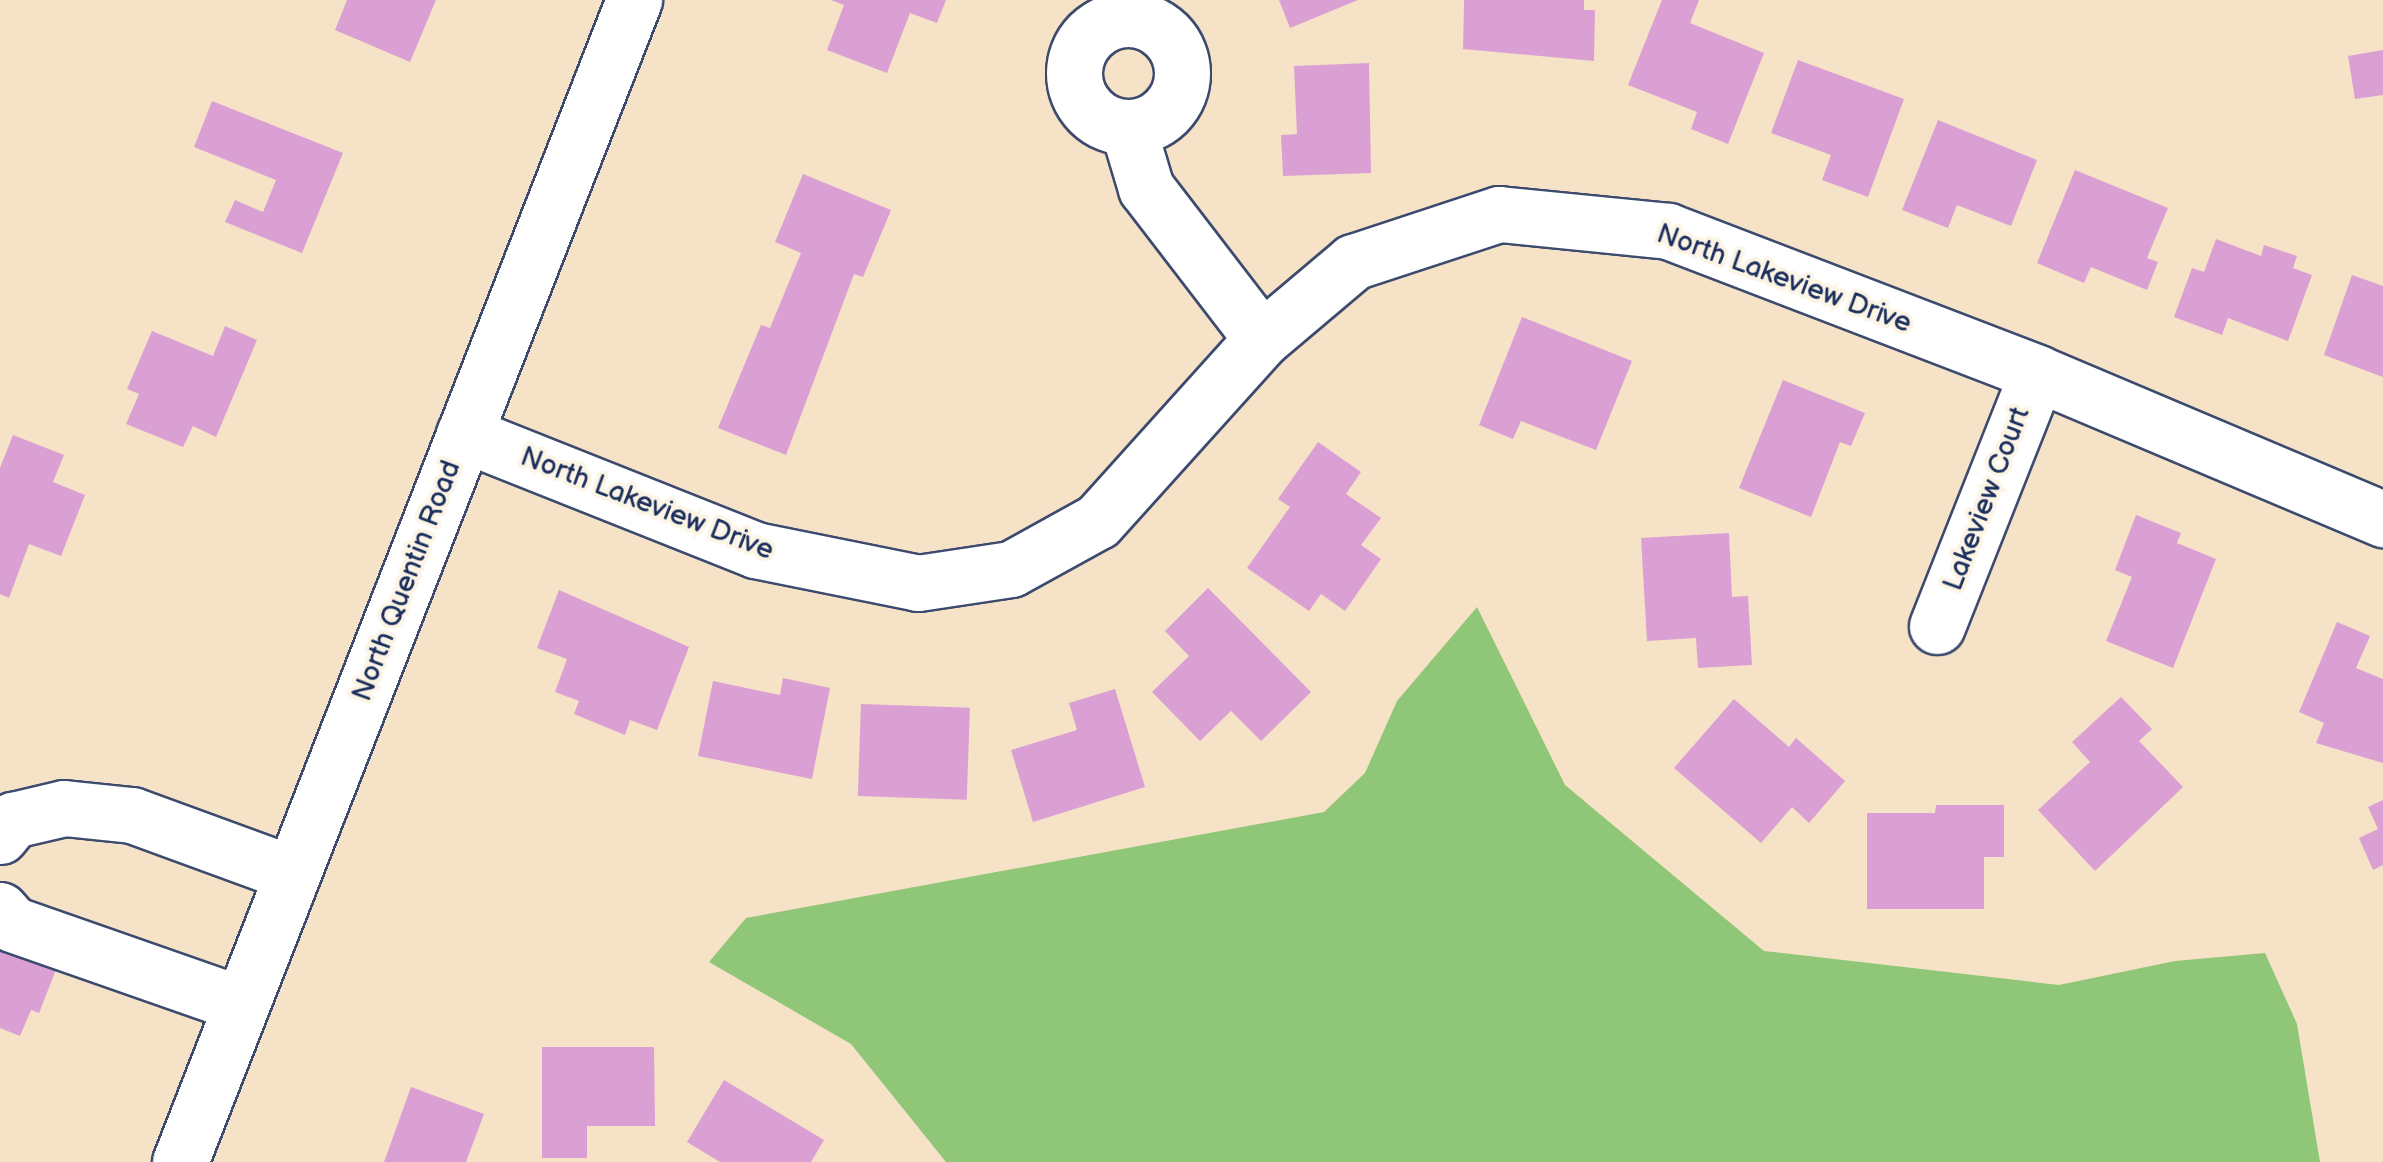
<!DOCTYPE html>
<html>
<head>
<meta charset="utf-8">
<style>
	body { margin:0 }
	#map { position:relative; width:2383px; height:1162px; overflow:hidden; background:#f6e2c6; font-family:"Balsamiq Sans",sans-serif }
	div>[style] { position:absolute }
	.green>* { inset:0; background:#90c678 }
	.building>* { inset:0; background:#daa0d4; transform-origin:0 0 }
	.roads { filter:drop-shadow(2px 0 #3c4a6e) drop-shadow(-2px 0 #3c4a6e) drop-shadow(0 2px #3c4a6e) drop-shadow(0 -2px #3c4a6e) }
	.minor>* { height:55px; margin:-27.5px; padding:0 27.5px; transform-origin:27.5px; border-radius:27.5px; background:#fff }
	.minor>.ring { margin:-27.5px; padding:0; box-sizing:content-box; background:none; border:55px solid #fff; border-radius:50% }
	.major>* { height:55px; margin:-27.5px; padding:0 27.5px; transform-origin:27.5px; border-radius:27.5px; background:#fff }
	span { translate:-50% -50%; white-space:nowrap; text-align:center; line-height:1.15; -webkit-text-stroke:8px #fcf5e5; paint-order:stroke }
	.street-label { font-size:28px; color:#1b2f5e }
</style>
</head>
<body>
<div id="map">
	<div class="green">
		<div style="clip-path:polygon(1477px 607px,1565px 785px,1764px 951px,2059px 985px,2175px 961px,2265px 953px,2297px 1024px,2320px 1162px,946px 1162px,851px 1044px,709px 962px,746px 918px,1324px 812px,1365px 773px,1397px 701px)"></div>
	</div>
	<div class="building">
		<div style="clip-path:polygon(347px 0,436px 0,410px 62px,335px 30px)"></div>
		<div style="clip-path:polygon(831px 0,946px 0,937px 23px,910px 13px,887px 73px,827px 50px,844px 5px)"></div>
		<div style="clip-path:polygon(1279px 0,1358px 0,1290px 28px)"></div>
		<div style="clip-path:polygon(1464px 0,1584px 0,1584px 10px,1595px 10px,1594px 61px,1463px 49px)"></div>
		<div style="clip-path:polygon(1662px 0,1699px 0,1690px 23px,1764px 53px,1728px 144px,1691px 129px,1697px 112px,1628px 85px)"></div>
		<div style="clip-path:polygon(2383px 50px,2383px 95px,2355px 99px,2348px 56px)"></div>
		<div style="clip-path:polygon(1798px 60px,1904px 99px,1868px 197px,1822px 180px,1831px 155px,1771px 133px)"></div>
		<div style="clip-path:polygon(1369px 63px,1371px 173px,1283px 176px,1281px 135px,1297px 134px,1294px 66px)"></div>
		<div style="clip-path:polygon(212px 101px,343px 153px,302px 253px,225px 222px,235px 200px,263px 212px,276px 180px,194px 147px)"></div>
		<div style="clip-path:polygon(1938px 120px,2037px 160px,2011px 226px,1957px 205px,1948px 228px,1902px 210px)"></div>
		<div style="clip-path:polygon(2075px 170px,2168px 208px,2147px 258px,2158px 262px,2147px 290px,2091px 267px,2084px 283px,2037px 263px)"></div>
		<div style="clip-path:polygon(803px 174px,891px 210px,863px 277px,854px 274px,786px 455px,718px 428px,761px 325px,770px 328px,801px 253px,775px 242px)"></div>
		<div style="clip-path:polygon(2216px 239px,2261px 256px,2264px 245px,2297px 256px,2293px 268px,2312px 275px,2288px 341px,2228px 318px,2222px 335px,2174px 317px,2192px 268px,2204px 272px)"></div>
		<div style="clip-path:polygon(2352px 275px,2383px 286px,2383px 377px,2324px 355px)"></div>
		<div style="clip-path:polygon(1522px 317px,1632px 361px,1596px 450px,1521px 421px,1513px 439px,1479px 425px)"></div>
		<div style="clip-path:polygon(225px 326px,257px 340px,216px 437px,193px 426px,183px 447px,126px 424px,139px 394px,127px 389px,152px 331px,213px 356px)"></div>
		<div style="clip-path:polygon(1783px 380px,1865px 413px,1851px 446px,1840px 442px,1811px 517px,1739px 488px)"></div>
		<div style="clip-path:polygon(13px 435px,64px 455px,53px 482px,85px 495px,61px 556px,29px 544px,9px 598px,0 594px,0 468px)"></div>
		<div style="clip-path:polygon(1318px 442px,1361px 472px,1346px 494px,1381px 518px,1361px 545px,1381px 559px,1345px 611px,1321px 594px,1309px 611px,1247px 568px,1290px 507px,1278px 499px)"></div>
		<div style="clip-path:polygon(2136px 515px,2181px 533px,2177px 543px,2216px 559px,2173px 668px,2106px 641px,2132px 577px,2115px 570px)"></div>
		<div style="clip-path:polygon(1729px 533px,1732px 597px,1748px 596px,1752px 665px,1698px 668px,1696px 638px,1647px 641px,1641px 538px)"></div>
		<div style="clip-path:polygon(1208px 588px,1311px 692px,1261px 741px,1231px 711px,1200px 741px,1152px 692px,1189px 656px,1165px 631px)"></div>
		<div style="clip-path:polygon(559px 590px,689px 647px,657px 730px,630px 720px,625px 735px,574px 714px,579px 701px,555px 692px,567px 659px,537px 648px)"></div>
		<div style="clip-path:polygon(2337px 622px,2370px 636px,2356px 668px,2383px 679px,2383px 763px,2316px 743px,2324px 723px,2299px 712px)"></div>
		<div style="clip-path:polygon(783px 678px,830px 688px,812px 779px,698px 756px,713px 681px,780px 695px)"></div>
		<div style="clip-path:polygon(1115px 689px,1145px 787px,1033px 822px,1011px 750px,1077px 730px,1069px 703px)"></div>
		<div style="clip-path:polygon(2121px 697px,2152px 729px,2139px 741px,2183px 787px,2095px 871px,2038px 810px,2090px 762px,2072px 742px)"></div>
		<div style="clip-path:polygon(1734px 699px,1789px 747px,1796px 738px,1845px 781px,1809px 823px,1792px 807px,1761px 843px,1674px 768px)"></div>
		<div style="left:861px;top:704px;width:109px;height:92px;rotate:2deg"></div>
		<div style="clip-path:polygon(2383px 800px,2383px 865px,2373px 870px,2359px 838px,2378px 829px,2368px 807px)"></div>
		<div style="clip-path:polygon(1936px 805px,2004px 805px,2004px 857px,1984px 857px,1984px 909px,1867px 909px,1867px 813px,1935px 813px)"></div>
		<div style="clip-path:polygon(0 945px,57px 967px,39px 1013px,31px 1010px,20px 1036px,0 1028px)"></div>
		<div style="clip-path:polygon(542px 1047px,654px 1047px,655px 1126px,587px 1126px,587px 1158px,542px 1158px)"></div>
		<div style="clip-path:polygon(724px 1080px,824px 1140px,811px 1162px,720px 1162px,687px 1142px)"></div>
		<div style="clip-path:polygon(411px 1087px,484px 1114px,466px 1162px,384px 1162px)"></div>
	</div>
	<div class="roads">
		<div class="minor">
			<div class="ring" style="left:1074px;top:19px;width:53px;height:53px"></div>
			<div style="left:1128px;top:128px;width:63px;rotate:73.3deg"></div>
			<div style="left:1146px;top:188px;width:190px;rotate:52.5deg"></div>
			<div style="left:464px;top:434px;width:313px;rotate:21.7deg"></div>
			<div style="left:755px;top:550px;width:166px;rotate:11.4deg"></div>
			<div style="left:918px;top:583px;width:94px;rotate:-8.6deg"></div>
			<div style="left:1011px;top:569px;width:99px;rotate:-28.9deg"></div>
			<div style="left:1098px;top:521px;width:245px;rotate:-48deg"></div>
			<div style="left:1262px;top:339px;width:119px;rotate:-40.2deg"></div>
			<div style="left:1353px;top:262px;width:154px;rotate:-18.2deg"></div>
			<div style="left:1499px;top:214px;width:170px;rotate:5.7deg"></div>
			<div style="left:1668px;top:231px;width:395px;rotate:21deg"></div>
			<div style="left:2037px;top:373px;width:376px;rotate:22.9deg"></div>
			<div style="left:1937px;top:626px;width:272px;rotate:-68.4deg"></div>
			<div style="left:0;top:836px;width:21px;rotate:-51deg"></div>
			<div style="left:13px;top:820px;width:52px;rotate:-13.2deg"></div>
			<div style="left:64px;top:808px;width:68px;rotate:5.9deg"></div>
			<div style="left:132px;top:815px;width:171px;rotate:20.1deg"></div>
			<div style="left:0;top:910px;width:18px;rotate:49deg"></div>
			<div style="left:12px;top:924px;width:243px;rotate:19.3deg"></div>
		</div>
		<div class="major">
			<div style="left:180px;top:1162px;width:1248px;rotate:-68.66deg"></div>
		</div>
	</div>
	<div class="street-label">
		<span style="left:1784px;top:279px;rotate:20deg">North Lakeview Drive</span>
		<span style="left:1987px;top:499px;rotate:-69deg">Lakeview Court</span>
		<span style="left:647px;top:504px;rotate:21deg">North Lakeview Drive</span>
		<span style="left:407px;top:581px;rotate:-69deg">North Quentin Road</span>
	</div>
</div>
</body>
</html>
